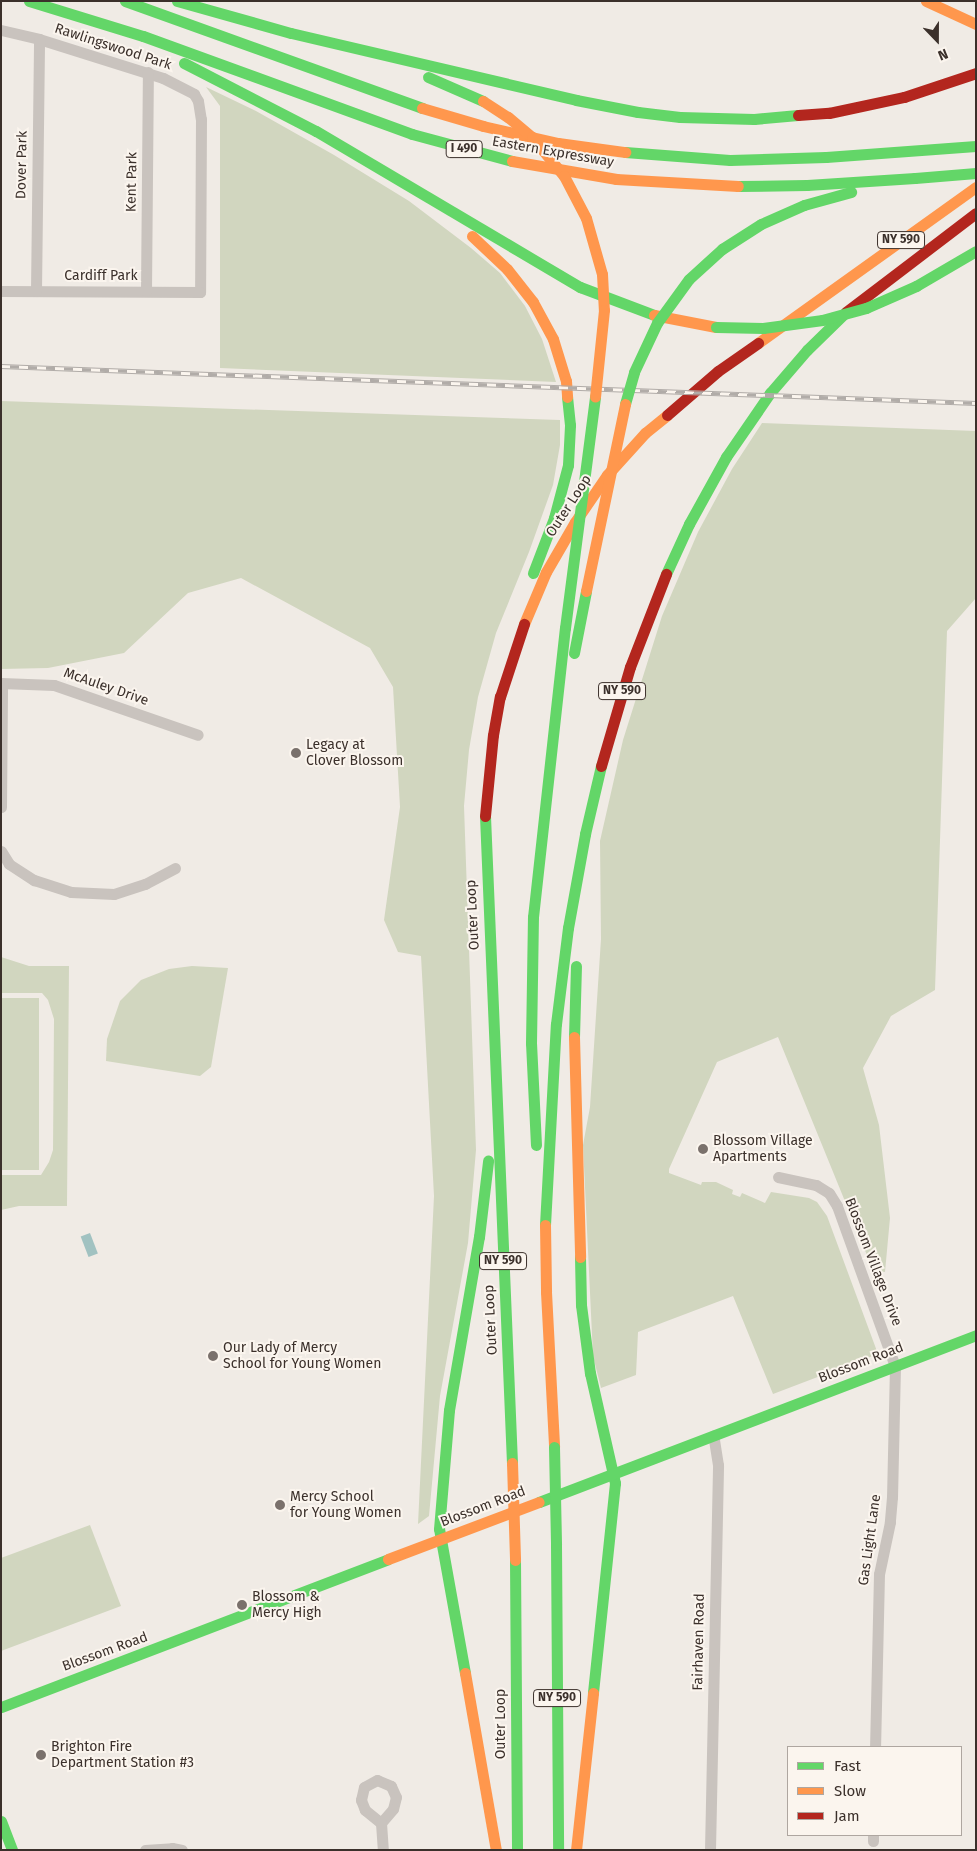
<!DOCTYPE html>
<html>
<head>
<meta charset="utf-8">
<style>
	body { margin:0 }
	#map { position:relative; width:977px; height:1851px; overflow:hidden; background:#f0ebe5; font-family:"Fira Sans",sans-serif }
	div>[style] { position:absolute }
	.green>* { inset:0; background:#d1d6bf; transform-origin:0 0 }
	.water>* { inset:0; background:#a1c2c1; transform-origin:0 0 }
	.street>* { height:11px; margin:-5.5px; padding:0 5.5px; transform-origin:5.5px; border-radius:5.5px; background:#c9c3be }
	.fast>* { height:11px; margin:-5.5px; padding:0 5.5px; transform-origin:5.5px; border-radius:5.5px; background:#63d668 }
	.slow>* { height:11px; margin:-5.5px; padding:0 5.5px; transform-origin:5.5px; border-radius:5.5px; background:#ff974d }
	.jam>* { height:11px; margin:-5.5px; padding:0 5.5px; transform-origin:5.5px; border-radius:5.5px; background:#b3261e }
	.rail>* { height:5px; margin-top:-2.5px; transform-origin:0; background:repeating-linear-gradient(90deg,#fbf5ee 0 9px,#b1aca8 0 18px); box-sizing:border-box; border-block:1px solid #b1aca8 }
	.fast-bridge>* { height:11px; margin:-5.5px; padding:0 5.5px; transform-origin:5.5px; border-radius:5.5px; background:#63d668 }
	.slow-bridge>* { height:11px; margin:-5.5px; padding:0 5.5px; transform-origin:5.5px; border-radius:5.5px; background:#ff974d }
	.dots>* { width:14px; height:14px; translate:-50% -50%; box-sizing:border-box; border:2px solid #fbf5ee; border-radius:50% }
	span { translate:-50% -50%; white-space:nowrap; text-align:center; line-height:1.15; -webkit-text-stroke:4px #fbf5ee; paint-order:stroke }
	.shield-label span { padding:1px 4px; background:#fbf5ee; border:1px solid; border-radius:4px; -webkit-text-stroke-width:0 }
	.shield-label { font-size:12px; color:#3b302b; font-weight:700 }
	.street-label { font-size:14px; color:#3b302b }
	.poi-label { font-size:14px; color:#3b302b }
	.left { translate:0 -50%; text-align:left }
	.frame { position:absolute; inset:0; border:2px solid #3b302b; pointer-events:none }
	.legend { position:absolute; left:787px; top:1746px; width:175px; height:90px; box-sizing:border-box; background:#fbf5ee; border:1px solid #aea6a0; margin:0; padding:6px 9px; list-style:none; font-size:15px; color:#3b302b }
	.legend li { display:flex; align-items:center; gap:10px; height:25px }
	.legend b { width:25px; border:1px solid #aea6a0 }
	.north { position:absolute; left:912px; top:15px; width:50px; height:50px; -webkit-text-stroke:4px #fbf5ee; paint-order:stroke; rotate:158deg; font-size:14px; font-weight:700; line-height:20px; text-align:center; color:#3b302b }
	.north::after { content:''; display:block; margin:auto; width:18px; height:22px; background:#3b302b; clip-path:polygon(50% 0,100% 100%,50% 72%,0 100%) }
</style>
</head>
<body>
<div id="map">
	<div class="green">
		<div style="clip-path:polygon(206px 87px,256px 111px,334px 155px,409px 201px,471px 248px,500px 273px,525px 306px,542px 339px,556px 382px,220px 368px,220px 106px)"></div>
		<div style="clip-path:polygon(1px 401px,560px 420px,560px 445px,553px 485px,529px 552px,496px 633px,478px 697px,469px 750px,464px 806px,476px 1150px,468px 1243px,440px 1396px,429px 1516px,418px 1524px,434px 1196px,421px 956px,398px 952px,384px 920px,400px 807px,393px 687px,370px 648px,241px 578px,188px 593px,124px 653px,48px 668px,1px 669px)"></div>
		<div style="clip-path:polygon(762px 423px,976px 431px,976px 598px,947px 631px,935px 990px,891px 1016px,863px 1068px,879px 1125px,890px 1218px,885px 1272px,873px 1270px,778px 1037px,717px 1062px,669px 1169px,669px 1173px,701px 1185px,702px 1182px,716px 1182px,733px 1190px,732px 1194px,740px 1197px,742px 1193px,765px 1203px,771px 1192px,809px 1198px,817px 1202px,827px 1216px,878px 1354px,773px 1394px,733px 1296px,638px 1332px,636px 1375px,601px 1388px,593px 1356px,583px 1145px,590px 1107px,601px 939px,600px 841px,623px 740px,662px 616px,698px 532px,732px 469px)"></div>
		<div style="clip-path:polygon(1px 957px,29px 966px,69px 966px,67px 1206px,19px 1206px,1px 1210px,1px 1175px,41px 1175px,49px 1162px,53px 1150px,54px 1019px,48px 1000px,42px 993px,1px 993px)"></div>
		<div style="clip-path:polygon(192px 966px,228px 968px,211px 1067px,200px 1076px,106px 1061px,107px 1039px,120px 1001px,141px 980px,169px 969px)"></div>
		<div style="left:1px;top:998px;width:38px;height:172px"></div>
		<div style="clip-path:polygon(90px 1525px,121px 1606px,1px 1651px,1px 1558px)"></div>
	</div>
	<div class="water">
		<div style="left:90px;top:1233px;width:22px;height:10px;rotate:69deg"></div>
	</div>
	<div class="street">
		<div style="left:1px;top:30px;width:39px;rotate:13deg"></div>
		<div style="left:39px;top:39px;width:130px;rotate:17.5deg"></div>
		<div style="left:163px;top:78px;width:35px;rotate:27deg"></div>
		<div style="left:194px;top:94px;width:8px;rotate:60deg"></div>
		<div style="left:198px;top:101px;width:18px;rotate:81deg"></div>
		<div style="left:201px;top:119px;width:173px;rotate:90.3deg"></div>
		<div style="left:200px;top:292px;width:199px;rotate:-179.7deg"></div>
		<div style="left:36px;top:291px;width:252px;rotate:-89.3deg"></div>
		<div style="left:146px;top:291px;width:219px;rotate:-89.5deg"></div>
		<div style="left:1px;top:683px;width:53px;rotate:2.2deg"></div>
		<div style="left:54px;top:685px;width:152px;rotate:19.1deg"></div>
		<div style="left:1px;top:807px;width:124px;rotate:-89.5deg"></div>
		<div style="left:1px;top:851px;width:15px;rotate:58deg"></div>
		<div style="left:9px;top:864px;width:30px;rotate:33deg"></div>
		<div style="left:34px;top:880px;width:39px;rotate:18deg"></div>
		<div style="left:71px;top:892px;width:43px;rotate:2.7deg"></div>
		<div style="left:114px;top:894px;width:33px;rotate:-18deg"></div>
		<div style="left:145px;top:884px;width:34px;rotate:-28deg"></div>
		<div style="left:778px;top:1177px;width:39px;rotate:12deg"></div>
		<div style="left:816px;top:1185px;width:15px;rotate:32deg"></div>
		<div style="left:829px;top:1193px;width:15px;rotate:58deg"></div>
		<div style="left:837px;top:1206px;width:170px;rotate:70.1deg"></div>
		<div style="left:895px;top:1366px;width:131px;rotate:91.3deg"></div>
		<div style="left:892px;top:1497px;width:25px;rotate:95deg"></div>
		<div style="left:890px;top:1522px;width:53px;rotate:101.9deg"></div>
		<div style="left:879px;top:1574px;width:173px;rotate:91.3deg"></div>
		<div style="left:377px;top:1780px;width:15px;rotate:23deg"></div>
		<div style="left:391px;top:1786px;width:12px;rotate:66deg"></div>
		<div style="left:396px;top:1797px;width:12px;rotate:104deg"></div>
		<div style="left:393px;top:1809px;width:18px;rotate:131deg"></div>
		<div style="left:381px;top:1823px;width:21px;rotate:-141deg"></div>
		<div style="left:365px;top:1810px;width:11px;rotate:-112deg"></div>
		<div style="left:361px;top:1800px;width:13px;rotate:-77deg"></div>
		<div style="left:364px;top:1787px;width:15px;rotate:-28deg"></div>
		<div style="left:381px;top:1823px;width:27px;rotate:86deg"></div>
		<div style="left:873px;top:1841px;width:6px;rotate:-90deg"></div>
		<div style="left:145px;top:1850px;width:27px;rotate:-4deg"></div>
		<div style="left:172px;top:1848px;width:10px;rotate:11deg"></div>
		<div style="left:710px;top:1850px;width:385px;rotate:-88.8deg"></div>
		<div style="left:718px;top:1465px;width:30px;rotate:-99deg"></div>
	</div>
	<div class="fast">
		<div style="left:29px;top:1px;width:119px;rotate:17.1deg"></div>
		<div style="left:143px;top:36px;width:286px;rotate:20deg"></div>
		<div style="left:412px;top:134px;width:104px;rotate:15.1deg"></div>
		<div style="left:125px;top:1px;width:316px;rotate:19.8deg"></div>
		<div style="left:177px;top:1px;width:118px;rotate:15.7deg"></div>
		<div style="left:291px;top:33px;width:293px;rotate:13.2deg"></div>
		<div style="left:576px;top:100px;width:63px;rotate:11deg"></div>
		<div style="left:638px;top:112px;width:42px;rotate:6.8deg"></div>
		<div style="left:680px;top:117px;width:74px;rotate:1.5deg"></div>
		<div style="left:754px;top:119px;width:44px;rotate:-5.2deg"></div>
		<div style="left:184px;top:63px;width:148px;rotate:27.3deg"></div>
		<div style="left:316px;top:131px;width:307px;rotate:30.6deg"></div>
		<div style="left:580px;top:287px;width:79px;rotate:20.7deg"></div>
		<div style="left:428px;top:77px;width:60px;rotate:23.6deg"></div>
		<div style="left:625px;top:152px;width:105px;rotate:4.4deg"></div>
		<div style="left:730px;top:160px;width:96px;rotate:-1.8deg"></div>
		<div style="left:826px;top:157px;width:150px;rotate:-4.2deg"></div>
		<div style="left:738px;top:186px;width:69px;rotate:-0.8deg"></div>
		<div style="left:807px;top:185px;width:108px;rotate:-3.7deg"></div>
		<div style="left:689px;top:279px;width:45px;rotate:-42.3deg"></div>
		<div style="left:722px;top:249px;width:46px;rotate:-32.7deg"></div>
		<div style="left:761px;top:224px;width:47px;rotate:-23.8deg"></div>
		<div style="left:804px;top:205px;width:49px;rotate:-15.5deg"></div>
		<div style="left:916px;top:286px;width:69px;rotate:-30.3deg"></div>
		<div style="left:533px;top:573px;width:59px;rotate:-69.1deg"></div>
		<div style="left:554px;top:518px;width:55px;rotate:-75.2deg"></div>
		<div style="left:568px;top:465px;width:40px;rotate:-87.1deg"></div>
		<div style="left:570px;top:425px;width:28px;rotate:-96deg"></div>
		<div style="left:666px;top:574px;width:55px;rotate:-65.3deg"></div>
		<div style="left:689px;top:524px;width:77px;rotate:-61.1deg"></div>
		<div style="left:726px;top:457px;width:78px;rotate:-55.5deg"></div>
		<div style="left:770px;top:393px;width:57px;rotate:-49.3deg"></div>
		<div style="left:807px;top:350px;width:54px;rotate:-44.3deg"></div>
		<div style="left:574px;top:653px;width:63px;rotate:-79deg"></div>
		<div style="left:485px;top:816px;width:648px;rotate:87.61deg"></div>
		<div style="left:574px;top:1037px;width:71px;rotate:-88.4deg"></div>
		<div style="left:536px;top:1145px;width:102px;rotate:-92.8deg"></div>
		<div style="left:531px;top:1043px;width:126px;rotate:-89.1deg"></div>
		<div style="left:533px;top:917px;width:291px;rotate:-83.7deg"></div>
		<div style="left:545px;top:1225px;width:201px;rotate:-86.9deg"></div>
		<div style="left:556px;top:1024px;width:97px;rotate:-82.9deg"></div>
		<div style="left:568px;top:928px;width:96px;rotate:-79.7deg"></div>
		<div style="left:585px;top:834px;width:70px;rotate:-76.8deg"></div>
		<div style="left:580px;top:1257px;width:48px;rotate:88.8deg"></div>
		<div style="left:581px;top:1305px;width:69px;rotate:82.5deg"></div>
		<div style="left:590px;top:1373px;width:113px;rotate:77.2deg"></div>
		<div style="left:615px;top:1483px;width:211px;rotate:96deg"></div>
		<div style="left:539px;top:1502px;width:468px;rotate:-20.9deg"></div>
		<div style="left:556px;top:1545px;width:305px;rotate:89.6deg"></div>
		<div style="left:515px;top:1560px;width:290px;rotate:89.6deg"></div>
		<div style="left:465px;top:1673px;width:146px;rotate:-100.2deg"></div>
		<div style="left:439px;top:1529px;width:119px;rotate:-85.2deg"></div>
		<div style="left:449px;top:1410px;width:176px;rotate:-80.2deg"></div>
		<div style="left:479px;top:1237px;width:77px;rotate:-83.2deg"></div>
		<div style="left:1px;top:1707px;width:414px;rotate:-20.9deg"></div>
		<div style="left:1px;top:1821px;width:31px;rotate:69deg"></div>
	</div>
	<div class="slow">
		<div style="left:926px;top:1px;width:55px;rotate:24.7deg"></div>
		<div style="left:422px;top:108px;width:64px;rotate:16.4deg"></div>
		<div style="left:483px;top:126px;width:77px;rotate:12.8deg"></div>
		<div style="left:558px;top:143px;width:68px;rotate:7.7deg"></div>
		<div style="left:512px;top:161px;width:106px;rotate:9.8deg"></div>
		<div style="left:616px;top:179px;width:122px;rotate:3.3deg"></div>
		<div style="left:472px;top:236px;width:48px;rotate:43.3deg"></div>
		<div style="left:507px;top:269px;width:42px;rotate:51.8deg"></div>
		<div style="left:533px;top:302px;width:42px;rotate:61.6deg"></div>
		<div style="left:553px;top:339px;width:44px;rotate:72.8deg"></div>
		<div style="left:566px;top:381px;width:16px;rotate:86deg"></div>
		<div style="left:654px;top:315px;width:63px;rotate:11deg"></div>
		<div style="left:758px;top:343px;width:268px;rotate:-35.6deg"></div>
		<div style="left:524px;top:624px;width:56px;rotate:-67.1deg"></div>
		<div style="left:546px;top:572px;width:58px;rotate:-59.9deg"></div>
		<div style="left:575px;top:522px;width:57px;rotate:-55.8deg"></div>
		<div style="left:607px;top:475px;width:57px;rotate:-47.9deg"></div>
		<div style="left:645px;top:433px;width:28px;rotate:-39deg"></div>
		<div style="left:574px;top:1037px;width:220px;rotate:88.4deg"></div>
		<div style="left:545px;top:1225px;width:67px;rotate:89.1deg"></div>
		<div style="left:546px;top:1292px;width:155px;rotate:87deg"></div>
		<div style="left:388px;top:1559px;width:161px;rotate:-20.7deg"></div>
		<div style="left:465px;top:1673px;width:180px;rotate:80.1deg"></div>
		<div style="left:576px;top:1850px;width:158px;rotate:-83.8deg"></div>
	</div>
	<div class="jam">
		<div style="left:798px;top:115px;width:31px;rotate:-4deg"></div>
		<div style="left:829px;top:113px;width:77px;rotate:-12deg"></div>
		<div style="left:904px;top:97px;width:76px;rotate:-18.4deg"></div>
		<div style="left:846px;top:312px;width:163px;rotate:-37.3deg"></div>
		<div style="left:667px;top:415px;width:67px;rotate:-40.8deg"></div>
		<div style="left:718px;top:371px;width:49px;rotate:-35deg"></div>
		<div style="left:601px;top:766px;width:103px;rotate:-73.7deg"></div>
		<div style="left:630px;top:667px;width:100px;rotate:-68.8deg"></div>
		<div style="left:485px;top:816px;width:81px;rotate:-84.4deg"></div>
		<div style="left:493px;top:735px;width:39px;rotate:-80deg"></div>
		<div style="left:500px;top:697px;width:77px;rotate:-71.8deg"></div>
	</div>
	<div class="rail">
		<div style="left:1px;top:366px;width:976px;rotate:2.17deg"></div>
	</div>
	<div class="fast-bridge">
		<div style="left:915px;top:178px;width:61px;rotate:-4.7deg"></div>
		<div style="left:716px;top:327px;width:47px;rotate:1.2deg"></div>
		<div style="left:763px;top:328px;width:60px;rotate:-7.7deg"></div>
		<div style="left:822px;top:320px;width:46px;rotate:-15.3deg"></div>
		<div style="left:866px;top:308px;width:55px;rotate:-23.7deg"></div>
		<div style="left:625px;top:404px;width:33px;rotate:-74deg"></div>
		<div style="left:634px;top:372px;width:54px;rotate:-64.9deg"></div>
		<div style="left:657px;top:323px;width:54px;rotate:-54deg"></div>
		<div style="left:565px;top:628px;width:233px;rotate:-82.6deg"></div>
		<div style="left:554px;top:1447px;width:98px;rotate:88.8deg"></div>
	</div>
	<div class="slow-bridge">
		<div style="left:483px;top:101px;width:30px;rotate:33deg"></div>
		<div style="left:508px;top:117px;width:31px;rotate:40deg"></div>
		<div style="left:532px;top:137px;width:50px;rotate:50.6deg"></div>
		<div style="left:564px;top:176px;width:47px;rotate:62.4deg"></div>
		<div style="left:586px;top:218px;width:58px;rotate:74.1deg"></div>
		<div style="left:602px;top:274px;width:36px;rotate:87deg"></div>
		<div style="left:604px;top:310px;width:87px;rotate:95.9deg"></div>
		<div style="left:586px;top:591px;width:191px;rotate:-78.2deg"></div>
		<div style="left:512px;top:1463px;width:97px;rotate:88.2deg"></div>
	</div>
	<div class="dots">
		<div style="left:296px;top:753px;background:#7a716c"></div>
		<div style="left:703px;top:1149px;background:#7a716c"></div>
		<div style="left:213px;top:1356px;background:#7a716c"></div>
		<div style="left:280px;top:1505px;background:#7a716c"></div>
		<div style="left:242px;top:1605px;background:#7a716c"></div>
		<div style="left:41px;top:1755px;background:#7a716c"></div>
	</div>
	<div class="shield-label">
		<span style="left:464px;top:149px">I 490</span>
		<span style="left:901px;top:240px">NY 590</span>
		<span style="left:622px;top:691px">NY 590</span>
		<span style="left:503px;top:1261px">NY 590</span>
		<span style="left:557px;top:1698px">NY 590</span>
	</div>
	<div class="street-label">
		<span style="left:113px;top:47px;rotate:18deg">Rawlingswood Park</span>
		<span style="left:553px;top:152px;rotate:10deg">Eastern Expressway</span>
		<span style="left:22px;top:165px;rotate:-89deg">Dover Park</span>
		<span style="left:132px;top:182px;rotate:-89deg">Kent Park</span>
		<span style="left:101px;top:276px">Cardiff Park</span>
		<span style="left:569px;top:506px;rotate:-57deg">Outer Loop</span>
		<span style="left:106px;top:687px;rotate:19deg">McAuley Drive</span>
		<span style="left:473px;top:915px;rotate:-93deg">Outer Loop</span>
		<span style="left:873px;top:1262px;rotate:69deg">Blossom Village Drive</span>
		<span style="left:491px;top:1320px;rotate:-93deg">Outer Loop</span>
		<span style="left:861px;top:1363px;rotate:-21deg">Blossom Road</span>
		<span style="left:483px;top:1507px;rotate:-21deg">Blossom Road</span>
		<span style="left:870px;top:1540px;rotate:-82deg">Gas Light Lane</span>
		<span style="left:699px;top:1642px;rotate:-89deg">Fairhaven Road</span>
		<span style="left:105px;top:1652px;rotate:-20deg">Blossom Road</span>
		<span style="left:501px;top:1724px;rotate:-90deg">Outer Loop</span>
	</div>
	<div class="poi-label">
		<span class="left" style="left:306px;top:753px">Legacy at<br>Clover Blossom</span>
		<span class="left" style="left:713px;top:1149px">Blossom Village<br>Apartments</span>
		<span class="left" style="left:223px;top:1356px">Our Lady of Mercy<br>School for Young Women</span>
		<span class="left" style="left:290px;top:1505px">Mercy School<br>for Young Women</span>
		<span class="left" style="left:252px;top:1605px">Blossom &amp;<br>Mercy High</span>
		<span class="left" style="left:51px;top:1755px">Brighton Fire<br>Department Station #3</span>
	</div>
	<div class="frame"></div>
	<ul class="legend">
	<li><b style="height:6px;background:#63d668"></b>Fast</li>
	<li><b style="height:6px;background:#ff974d"></b>Slow</li>
	<li><b style="height:6px;background:#b3261e"></b>Jam</li>
	</ul>
	<div class="north">N</div>
</div>
</body>
</html>
